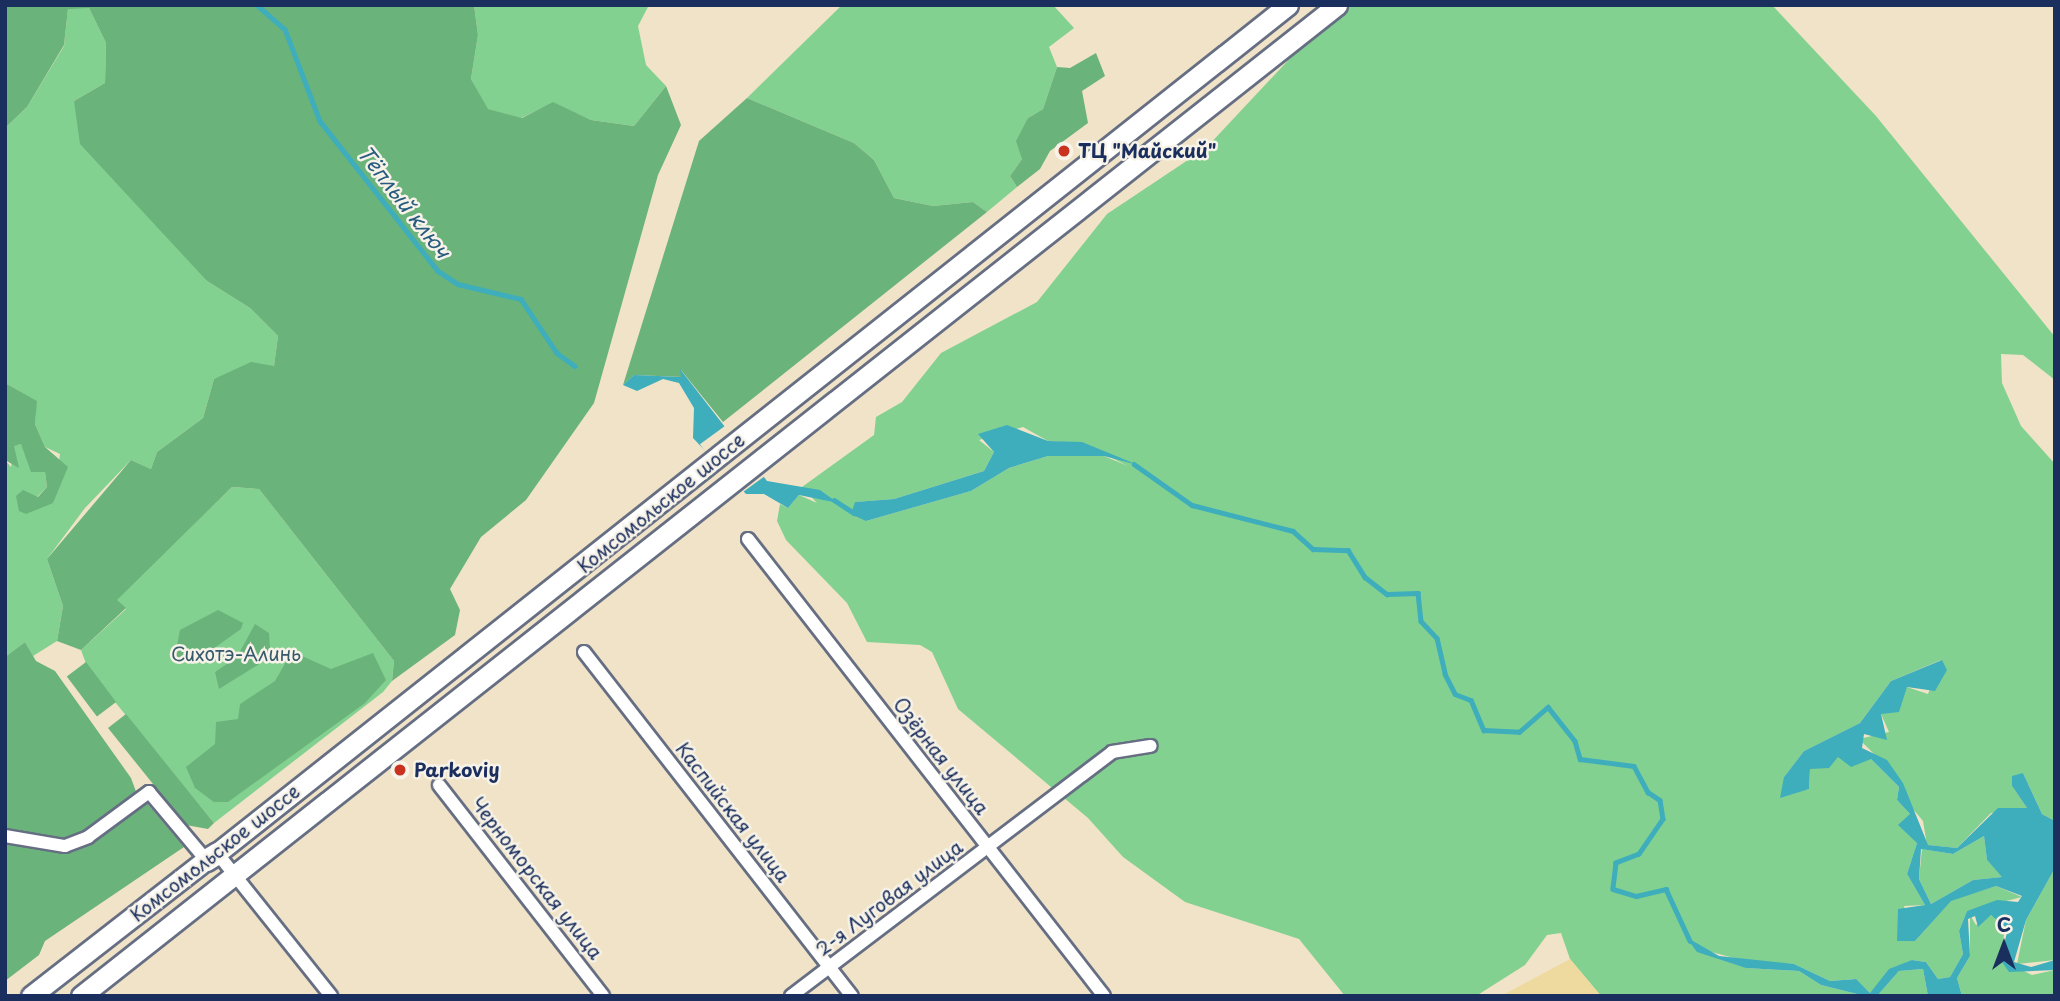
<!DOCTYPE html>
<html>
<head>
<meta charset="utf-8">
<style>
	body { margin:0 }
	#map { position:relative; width:2060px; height:1001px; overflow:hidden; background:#f0e3c7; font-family:"Playpen Sans",sans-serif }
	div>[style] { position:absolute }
	.green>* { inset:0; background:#83d191 }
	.forest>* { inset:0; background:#6ab37b; transform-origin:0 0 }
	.sand>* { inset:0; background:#eeda9e }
	.water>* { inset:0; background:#3eadbc }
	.pier>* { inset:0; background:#f0e3c7; transform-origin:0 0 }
	.stream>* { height:4.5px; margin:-2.25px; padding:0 2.25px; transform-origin:2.25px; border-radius:2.25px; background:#3eadbc }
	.roads { filter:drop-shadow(2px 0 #666e83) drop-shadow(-2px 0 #666e83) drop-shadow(0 2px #666e83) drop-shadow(0 -2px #666e83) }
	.minor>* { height:12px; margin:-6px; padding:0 6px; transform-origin:6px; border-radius:6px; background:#fff }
	.primary>* { height:19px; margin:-9.5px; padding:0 9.5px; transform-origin:9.5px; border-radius:9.5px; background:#fff }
	.trunk>* { height:21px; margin:-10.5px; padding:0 10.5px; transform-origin:10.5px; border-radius:10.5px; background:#fff }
	.dots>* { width:19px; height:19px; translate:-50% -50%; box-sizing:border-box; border:4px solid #f7f3e8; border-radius:50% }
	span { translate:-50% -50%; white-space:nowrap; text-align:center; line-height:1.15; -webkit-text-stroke:5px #f7f3e8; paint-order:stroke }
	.poi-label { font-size:19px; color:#1b2f5e; font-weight:700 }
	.left { translate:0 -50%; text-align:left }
	.street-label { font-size:19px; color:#1b2f5e }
	.park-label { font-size:19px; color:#35586b }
	.water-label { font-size:21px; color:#275b7f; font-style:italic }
	.frame { position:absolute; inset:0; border:7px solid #1b2f5e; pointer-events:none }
	.north { position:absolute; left:1969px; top:910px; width:70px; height:70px; -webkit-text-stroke:5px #f7f3e8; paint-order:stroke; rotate:0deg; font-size:19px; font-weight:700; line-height:28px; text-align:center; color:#1b2f5e }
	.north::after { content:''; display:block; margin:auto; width:24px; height:32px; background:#1b2f5e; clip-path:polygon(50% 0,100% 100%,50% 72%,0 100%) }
</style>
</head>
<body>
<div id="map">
	<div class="green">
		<div style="clip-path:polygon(474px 5px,649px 5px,638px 26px,646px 65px,666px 86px,634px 126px,591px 120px,553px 103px,521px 118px,487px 109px,471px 79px,478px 35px)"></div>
		<div style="clip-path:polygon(842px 5px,1053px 5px,1074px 28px,1049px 47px,1057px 67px,1043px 109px,1028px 118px,1022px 159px,1010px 176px,1017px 187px,987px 212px,973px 202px,933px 206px,894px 198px,874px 160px,854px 143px,747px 98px)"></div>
		<div style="clip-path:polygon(evenodd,1340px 5px,1772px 5px,1876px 116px,2055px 337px,2055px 380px,2023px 355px,2001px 354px,2002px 383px,2021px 426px,2055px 464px,2055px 821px,2042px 814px,2023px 773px,2012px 786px,2027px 808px,1991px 813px,1957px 848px,1927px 845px,1923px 821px,1903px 797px,1903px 783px,1859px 739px,1889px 732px,1881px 714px,1907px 687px,1928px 694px,1941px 660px,1891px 681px,1860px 723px,1804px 751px,1784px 777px,1798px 791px,1809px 789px,1810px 769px,1838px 757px,1871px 759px,1899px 787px,1897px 800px,1910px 814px,1917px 843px,1907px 874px,1925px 905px,1904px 906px,1915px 941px,1951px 900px,1996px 886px,2022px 897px,1967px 911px,1959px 931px,1963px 954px,1950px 977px,1938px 979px,1926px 962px,1912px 960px,1870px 993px,1855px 979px,1830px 981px,1794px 964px,1749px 962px,1700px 949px,1747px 968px,1799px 971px,1821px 985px,1865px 996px,1601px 996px,1570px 959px,1561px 933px,1547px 935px,1525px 965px,1476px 996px,1345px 996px,1299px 939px,1185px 902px,1123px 857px,1088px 818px,958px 709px,932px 652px,920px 645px,867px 642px,847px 603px,786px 540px,777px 521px,780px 504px,788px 508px,799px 495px,817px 503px,802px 487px,874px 435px,876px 417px,902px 402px,941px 353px,1037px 302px,1107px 214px,1206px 148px,1340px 5px,1023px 427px,1048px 441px,1082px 443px,1128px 466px,1104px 456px,1048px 456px,1009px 468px,971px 491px,866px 521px,856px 502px,894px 499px,984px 471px,994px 452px,979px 440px,1023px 427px)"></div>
		<div style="clip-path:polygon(68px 8px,89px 8px,106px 43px,105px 83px,74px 101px,207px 281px,250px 308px,278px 336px,274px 366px,214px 379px,203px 418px,157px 452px,151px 469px,131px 460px,85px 508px,47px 559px,63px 606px,57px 641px,33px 656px,25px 642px,5px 657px,5px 460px,11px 467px,14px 445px,21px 444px,45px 472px,47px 487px,37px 497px,17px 496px,53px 503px,60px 454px,45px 447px,35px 424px,36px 401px,5px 383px,5px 128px,27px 107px,64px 46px)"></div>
		<div style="clip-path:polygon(232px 487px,259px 489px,394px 661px,392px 681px,383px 692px,214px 823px,88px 669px,81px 650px,126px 609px,116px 600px)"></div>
		<div style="clip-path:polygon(1984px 836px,1987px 860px,2003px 877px,1973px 880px,1931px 904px,1919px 879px,1922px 849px,1953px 854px)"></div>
		<div style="clip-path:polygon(2055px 868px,2055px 960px,2017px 964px,2026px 920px)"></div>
		<div style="clip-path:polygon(1970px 915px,1976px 925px,1991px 915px,2006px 923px,2000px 959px,2032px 975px,2055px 970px,2055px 996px,1962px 996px,1957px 978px,1970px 956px)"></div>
		<div style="clip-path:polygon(1923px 969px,1928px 996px,1877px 996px,1899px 971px)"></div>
	</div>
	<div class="forest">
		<div style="clip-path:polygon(5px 5px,474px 5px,478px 35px,471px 79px,488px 109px,522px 118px,553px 102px,591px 120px,634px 126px,666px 86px,681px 125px,658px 175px,594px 403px,526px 500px,481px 537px,450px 589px,460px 610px,455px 635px,392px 681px,394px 661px,259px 489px,232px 487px,117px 600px,126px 608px,81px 650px,57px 641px,63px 606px,47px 559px,131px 460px,151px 469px,157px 452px,203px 418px,214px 379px,251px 362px,274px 366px,278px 336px,250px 308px,207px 281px,80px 144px,74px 101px,105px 83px,106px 43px,89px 8px,68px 9px,64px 45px,27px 107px,5px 128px)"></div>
		<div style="clip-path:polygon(1096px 53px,1105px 76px,1082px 91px,1088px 123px,1050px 151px,1040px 169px,1017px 187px,1010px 176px,1022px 159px,1016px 141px,1028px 118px,1043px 109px,1057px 67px,1070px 68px)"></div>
		<div style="clip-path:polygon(747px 98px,854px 143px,874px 160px,894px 198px,933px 206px,973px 202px,987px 212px,723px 422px,681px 370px,682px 377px,634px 375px,623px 385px,699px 141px)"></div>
		<div style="clip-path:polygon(5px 383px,37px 401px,35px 424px,45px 447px,68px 467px,53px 503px,26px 514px,19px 511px,16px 496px,23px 490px,38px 497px,47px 487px,45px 472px,31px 472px,21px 444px,14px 446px,19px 468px,5px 460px)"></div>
		<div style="clip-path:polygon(218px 610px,243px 623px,241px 629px,196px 661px,175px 656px,180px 630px)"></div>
		<div style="clip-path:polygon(255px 624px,269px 633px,270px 649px,261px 663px,219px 689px,215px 672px,237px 657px)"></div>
		<div style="clip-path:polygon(25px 642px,36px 661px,55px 671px,131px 778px,138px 797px,87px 836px,65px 844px,5px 834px,5px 657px)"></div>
		<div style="clip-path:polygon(373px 653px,386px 680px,365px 703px,228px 802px,214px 802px,195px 788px,186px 767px,215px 744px,216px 722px,238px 719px,240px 704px,275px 681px,287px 660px,302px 656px,331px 669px)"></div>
		<div style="left:86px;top:662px;width:50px;height:24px;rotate:53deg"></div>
		<div style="clip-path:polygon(126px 714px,214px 823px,208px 829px,186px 825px,108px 728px)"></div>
		<div style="clip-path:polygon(146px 802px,184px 847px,45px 941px,39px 955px,5px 981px,5px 839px,66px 849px)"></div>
	</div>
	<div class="sand">
		<div style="clip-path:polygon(1570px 959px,1601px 996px,1501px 996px)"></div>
	</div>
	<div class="water">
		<div style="clip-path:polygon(680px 369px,767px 481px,820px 490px,838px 503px,799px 495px,788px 508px,764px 494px,746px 494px,693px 438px,694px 408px,679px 383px,663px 379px,637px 391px,623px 385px,634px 375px,681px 377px)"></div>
		<div style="clip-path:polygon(1007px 425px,1048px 441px,1082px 442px,1138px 465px,1104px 456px,1048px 456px,1009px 468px,971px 491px,866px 521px,851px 514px,855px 502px,894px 499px,984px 471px,994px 452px,978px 434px)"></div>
		<div style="clip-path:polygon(evenodd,1942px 660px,1947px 670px,1935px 691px,1907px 687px,1899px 712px,1881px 714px,1887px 740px,1864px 734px,1862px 748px,1887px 760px,1903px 783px,1928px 845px,1957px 848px,1998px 808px,2027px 808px,2012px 786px,2012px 776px,2023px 773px,2042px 814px,2055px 821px,2055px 868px,2026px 920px,2014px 962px,2031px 967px,2055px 960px,2055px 970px,2009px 972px,2000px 959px,2008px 929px,1991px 915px,1978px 927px,1975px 916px,1968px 919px,1970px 956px,1957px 978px,1962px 996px,1928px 996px,1923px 969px,1899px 971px,1877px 996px,1865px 996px,1821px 985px,1799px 971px,1746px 968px,1697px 952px,1686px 937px,1719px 956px,1794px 964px,1830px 981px,1856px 979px,1870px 993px,1889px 969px,1912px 960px,1926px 962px,1938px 979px,1950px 977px,1963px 954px,1959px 931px,1967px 911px,1997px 900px,2018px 902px,2022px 896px,1996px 886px,1951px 901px,1915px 941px,1897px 941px,1898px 909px,1925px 905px,1907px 874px,1917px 843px,1898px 825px,1910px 814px,1897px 800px,1899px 787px,1871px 759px,1851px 767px,1838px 757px,1829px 768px,1810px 769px,1809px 789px,1780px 798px,1784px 777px,1804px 751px,1860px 723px,1891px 681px,1942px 660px,1984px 836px,1987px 860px,2002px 877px,1973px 880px,1931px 904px,1919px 879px,1921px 849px,1953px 854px,1984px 836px)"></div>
	</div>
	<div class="pier">
		<div style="left:729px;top:423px;width:64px;height:36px;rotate:54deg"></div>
	</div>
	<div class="stream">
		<div style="left:257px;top:5px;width:37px;rotate:41deg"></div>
		<div style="left:285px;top:29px;width:98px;rotate:69.2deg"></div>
		<div style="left:320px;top:121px;width:191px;rotate:51.8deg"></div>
		<div style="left:438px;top:271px;width:24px;rotate:33deg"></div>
		<div style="left:458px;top:284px;width:65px;rotate:13.4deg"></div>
		<div style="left:521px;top:299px;width:65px;rotate:56.3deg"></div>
		<div style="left:557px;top:353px;width:22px;rotate:36deg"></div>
		<div style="left:1134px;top:464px;width:71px;rotate:35.3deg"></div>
		<div style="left:1192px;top:505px;width:104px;rotate:14.4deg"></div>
		<div style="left:1293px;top:531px;width:27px;rotate:42deg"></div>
		<div style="left:1313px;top:549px;width:35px;rotate:2deg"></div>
		<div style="left:1348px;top:550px;width:32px;rotate:58deg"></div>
		<div style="left:1365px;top:577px;width:28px;rotate:38deg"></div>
		<div style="left:1387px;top:594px;width:31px;rotate:-2deg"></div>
		<div style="left:1418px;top:593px;width:28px;rotate:84deg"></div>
		<div style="left:1421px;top:621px;width:23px;rotate:47deg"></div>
		<div style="left:1437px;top:638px;width:37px;rotate:77deg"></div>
		<div style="left:1445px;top:674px;width:22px;rotate:63deg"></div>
		<div style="left:1455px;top:694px;width:17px;rotate:21deg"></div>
		<div style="left:1471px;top:700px;width:33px;rotate:67deg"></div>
		<div style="left:1484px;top:730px;width:35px;rotate:3deg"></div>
		<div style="left:1519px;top:732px;width:38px;rotate:-41deg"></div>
		<div style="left:1548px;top:707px;width:43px;rotate:51.5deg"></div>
		<div style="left:1575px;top:741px;width:19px;rotate:74deg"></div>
		<div style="left:1580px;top:759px;width:54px;rotate:7.4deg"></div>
		<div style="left:1634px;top:766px;width:30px;rotate:62deg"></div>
		<div style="left:1648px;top:792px;width:14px;rotate:34deg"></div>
		<div style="left:1660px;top:800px;width:19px;rotate:81deg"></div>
		<div style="left:1663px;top:819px;width:42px;rotate:124.4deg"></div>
		<div style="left:1639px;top:854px;width:25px;rotate:159deg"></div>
		<div style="left:1616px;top:863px;width:26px;rotate:97deg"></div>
		<div style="left:1613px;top:889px;width:24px;rotate:17deg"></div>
		<div style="left:1636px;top:896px;width:31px;rotate:-13deg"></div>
		<div style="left:1666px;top:889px;width:57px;rotate:65.2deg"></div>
		<div style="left:834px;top:500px;width:24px;rotate:33deg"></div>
	</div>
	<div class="roads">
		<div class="minor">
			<div style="left:748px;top:539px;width:579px;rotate:52.08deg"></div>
			<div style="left:584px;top:652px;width:436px;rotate:52.1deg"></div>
			<div style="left:439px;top:785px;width:267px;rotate:52.1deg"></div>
			<div style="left:5px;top:836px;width:61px;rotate:9.5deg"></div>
			<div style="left:65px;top:846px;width:25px;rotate:-21deg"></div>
			<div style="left:88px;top:837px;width:76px;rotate:-36.4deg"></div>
			<div style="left:149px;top:792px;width:89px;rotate:50deg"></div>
			<div style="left:217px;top:853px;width:183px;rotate:51.4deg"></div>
			<div style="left:791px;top:996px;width:403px;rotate:-37.2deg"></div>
			<div style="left:1112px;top:752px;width:39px;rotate:-9deg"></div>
		</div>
		<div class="primary">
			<div style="left:217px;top:853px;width:1366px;rotate:-38.37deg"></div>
			<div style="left:31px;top:996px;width:222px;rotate:-37.9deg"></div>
			<div style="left:81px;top:996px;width:1600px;rotate:-38.27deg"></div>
		</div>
		<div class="trunk">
			<div style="left:206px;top:860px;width:13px;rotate:-32deg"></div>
		</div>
	</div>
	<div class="dots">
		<div style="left:1064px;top:151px;background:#c8321e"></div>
		<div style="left:400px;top:770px;background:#c8321e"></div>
	</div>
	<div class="poi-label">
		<span class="left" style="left:1078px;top:151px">ТЦ "Майский"</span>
		<span class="left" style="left:414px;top:770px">Parkoviy</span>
	</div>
	<div class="street-label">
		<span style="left:661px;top:503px;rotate:-39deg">Комсомольское шоссе</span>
		<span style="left:941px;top:756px;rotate:52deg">Озёрная улица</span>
		<span style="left:733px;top:812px;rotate:52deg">Каспийская улица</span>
		<span style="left:215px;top:853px;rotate:-38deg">Комсомольское шоссе</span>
		<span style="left:537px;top:878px;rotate:52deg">Черноморская улица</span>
		<span style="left:889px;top:898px;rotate:-37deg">2-я Луговая улица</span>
	</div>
	<div class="park-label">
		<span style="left:236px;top:654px">Сихотэ-Алинь</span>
	</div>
	<div class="water-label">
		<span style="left:405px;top:201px;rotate:52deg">Тёплый ключ</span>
	</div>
	<div class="frame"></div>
	<div class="north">С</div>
</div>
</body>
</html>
